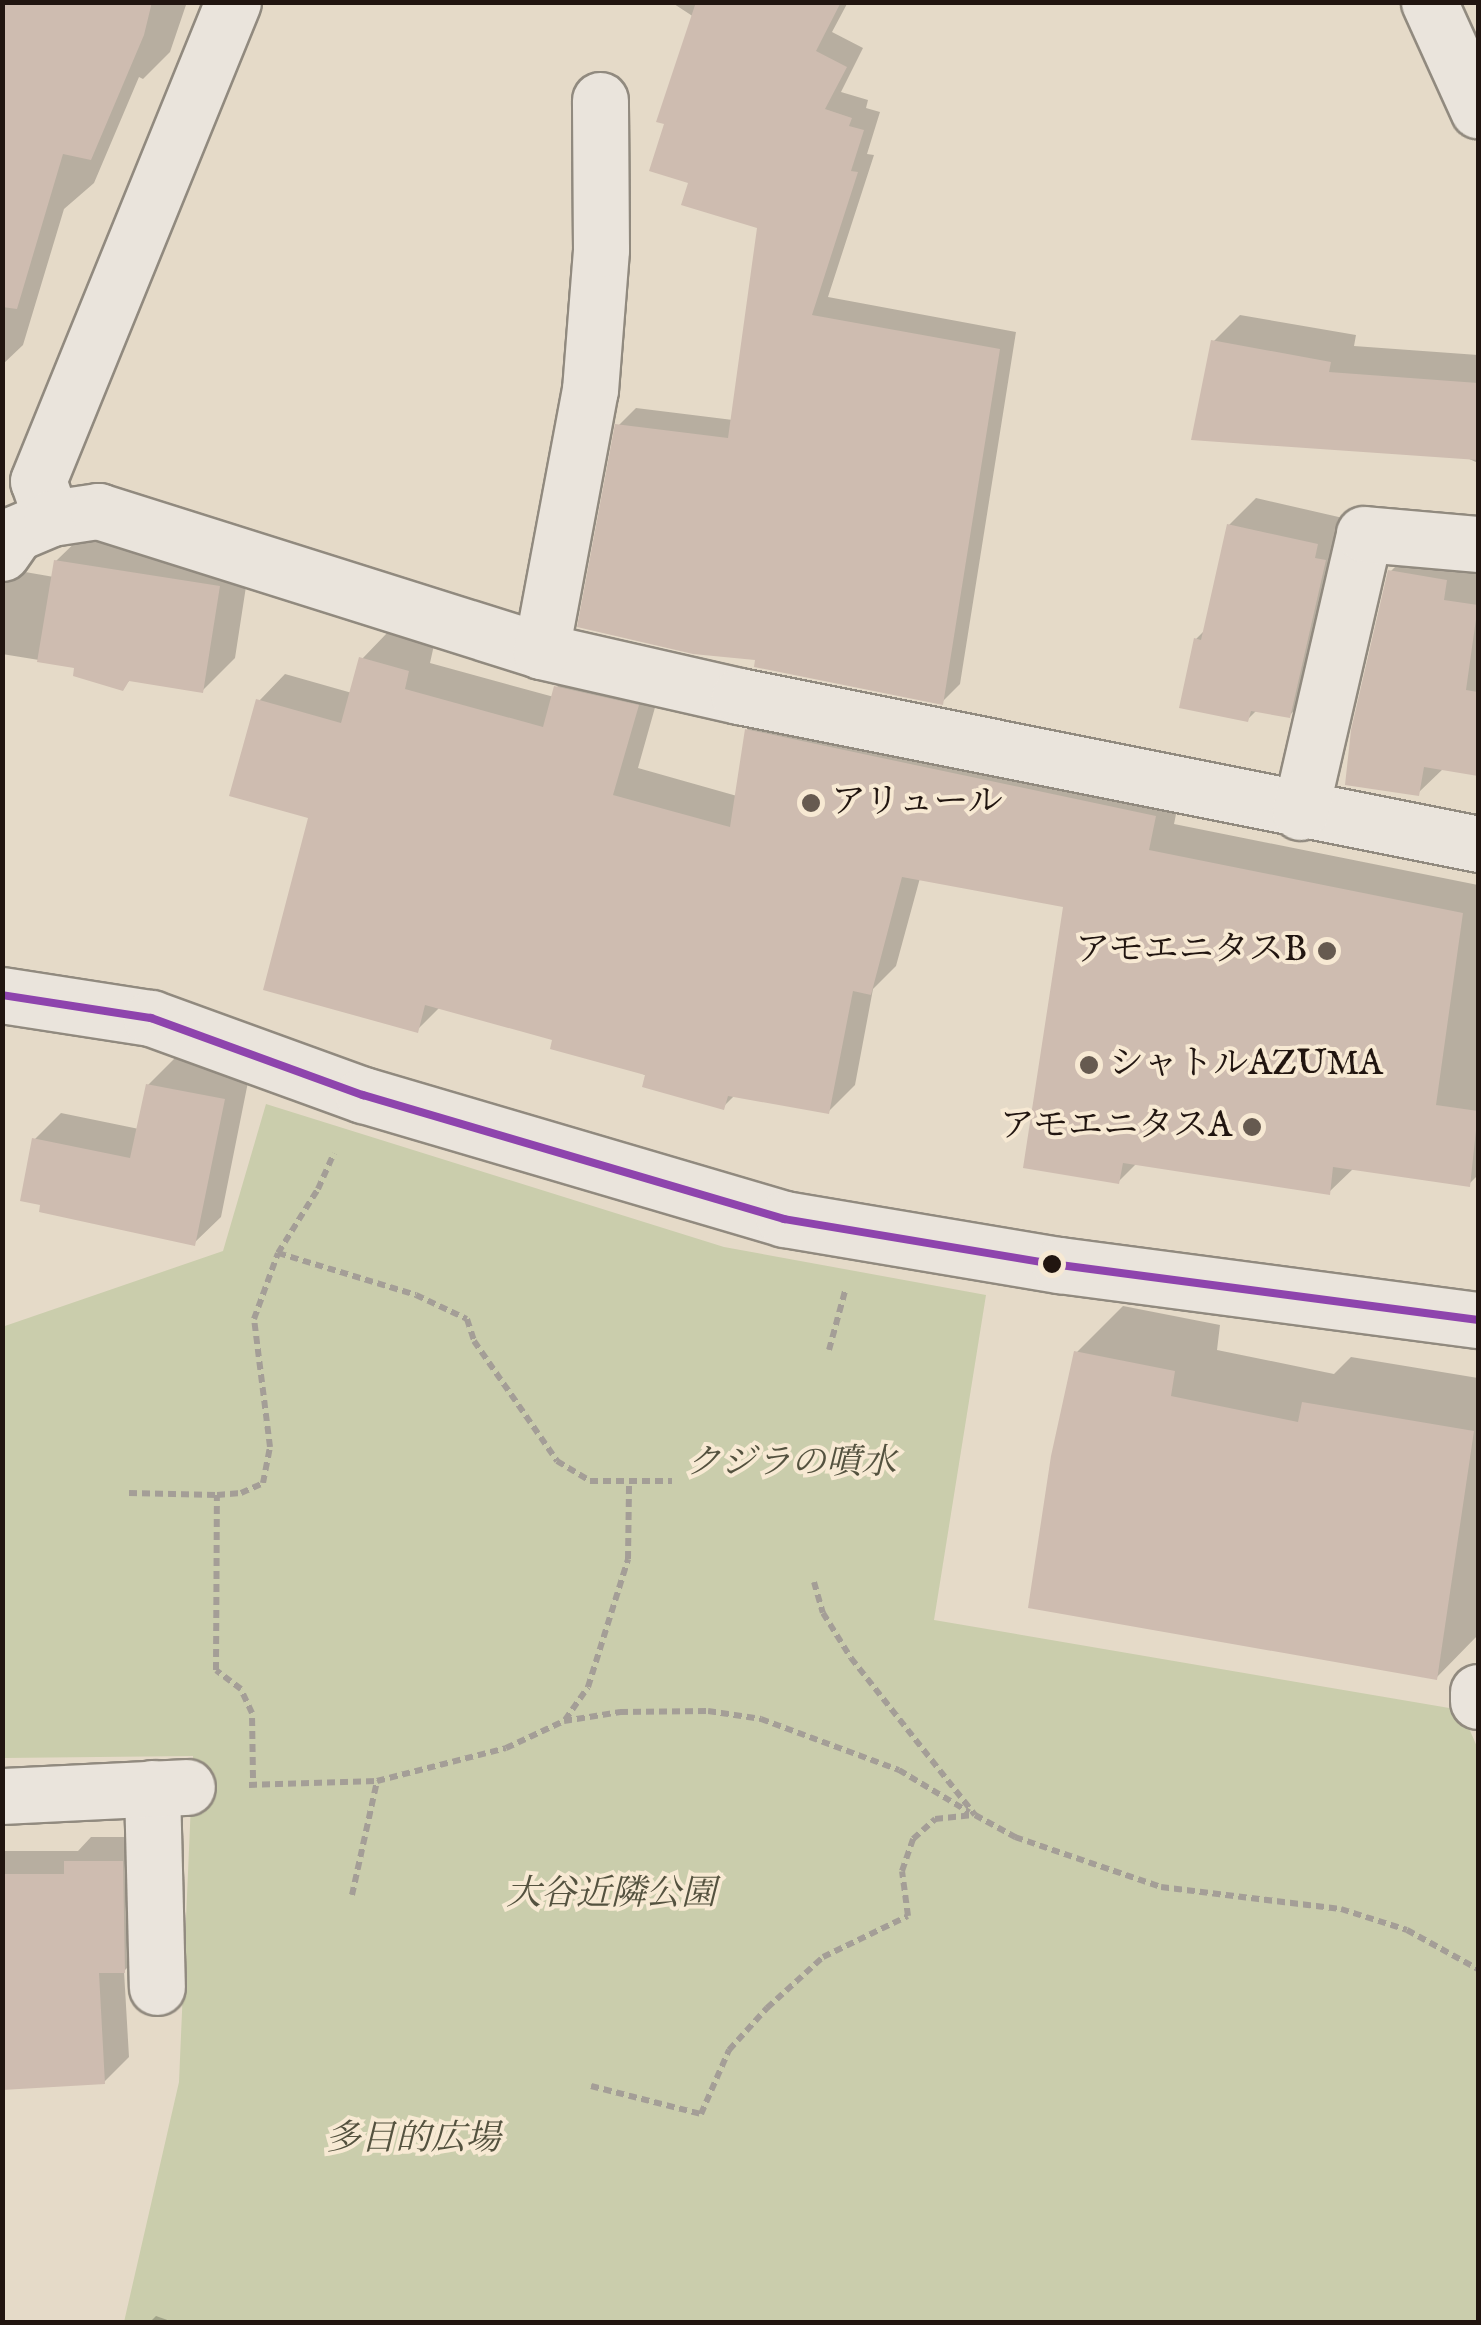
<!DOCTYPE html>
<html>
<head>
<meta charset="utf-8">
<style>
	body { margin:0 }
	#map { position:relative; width:1481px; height:2325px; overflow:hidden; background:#e5dac8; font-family:"IM FELL English","Noto Serif JP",serif }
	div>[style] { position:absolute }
	.green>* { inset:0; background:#cacdac }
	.shadow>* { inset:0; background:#0003 }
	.building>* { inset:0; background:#cebcb0 }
	.path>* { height:6px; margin-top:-3px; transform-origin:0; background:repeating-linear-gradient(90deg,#a49e97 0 8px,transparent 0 13px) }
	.roads { filter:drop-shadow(2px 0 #918a7f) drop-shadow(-2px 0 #918a7f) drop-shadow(0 2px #918a7f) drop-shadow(0 -2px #918a7f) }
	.minor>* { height:55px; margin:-27.5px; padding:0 27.5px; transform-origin:27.5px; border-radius:27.5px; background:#eae4dc }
	.bus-1>* { height:8px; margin:-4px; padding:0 4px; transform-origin:4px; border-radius:4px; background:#8e44ad }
	.dots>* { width:28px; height:28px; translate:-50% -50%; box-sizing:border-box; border:5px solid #f7e9d3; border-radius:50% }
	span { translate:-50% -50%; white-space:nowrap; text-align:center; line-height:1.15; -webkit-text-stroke:8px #f7e9d3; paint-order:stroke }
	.poi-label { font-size:35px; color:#211510 }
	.left { translate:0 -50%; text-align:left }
	.right { translate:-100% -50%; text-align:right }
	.park-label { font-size:35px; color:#54523f; font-style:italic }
	.frame { position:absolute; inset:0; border:5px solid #211510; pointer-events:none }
</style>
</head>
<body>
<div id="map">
	<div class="green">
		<div style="clip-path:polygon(266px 1104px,724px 1247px,986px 1295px,934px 1620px,1461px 1710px,1478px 1749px,1478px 2322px,124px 2322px,179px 2082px,193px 1756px,3px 1758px,2px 1327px,223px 1251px)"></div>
	</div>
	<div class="shadow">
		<div style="clip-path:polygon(2px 2px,187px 2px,170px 52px,143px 79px,139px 77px,94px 183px,64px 209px,23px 345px,2px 365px)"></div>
		<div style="clip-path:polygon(671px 2px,848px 2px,832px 32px,863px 48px,841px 92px,868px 100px,866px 108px,880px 112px,867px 154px,874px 155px,828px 297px,1016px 332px,960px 684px,942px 702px,758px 658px,618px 426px,636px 408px,733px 420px,760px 226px,691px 182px,694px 17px)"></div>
		<div style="clip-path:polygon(1240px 315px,1356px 335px,1354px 346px,1478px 355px,1478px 463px,1214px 341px)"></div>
		<div style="clip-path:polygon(1256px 498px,1343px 518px,1315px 689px,1289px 716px,1258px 709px,1248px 719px,1196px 639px,1206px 629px,1229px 525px)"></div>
		<div style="clip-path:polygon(89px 529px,251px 554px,235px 658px,203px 690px,131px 679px,122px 688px,76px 666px,2px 654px,2px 568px,54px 577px,56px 561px)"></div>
		<div style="clip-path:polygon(1417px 545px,1478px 555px,1478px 774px,1444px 768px,1418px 793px,1390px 572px)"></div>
		<div style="clip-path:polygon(388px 632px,434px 645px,430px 663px,554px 697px,557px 687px,583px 661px,663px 679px,638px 768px,737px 796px,747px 730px,773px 704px,1181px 790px,1174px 824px,1478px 885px,1478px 1175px,1469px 1184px,1354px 1168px,1329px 1192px,1137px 1163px,1119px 1181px,1066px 905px,920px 878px,896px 966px,873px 989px,855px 1085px,828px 1112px,735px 1095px,723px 1107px,555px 1038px,440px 1007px,417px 1030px,259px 701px,285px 674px,352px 693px,362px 659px)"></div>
		<div style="clip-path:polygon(175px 1058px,250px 1072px,221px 1217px,194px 1243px,34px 1140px,61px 1113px,139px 1129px,148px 1085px)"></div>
		<div style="clip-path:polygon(1123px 1306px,1220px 1325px,1217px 1350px,1334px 1374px,1351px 1357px,1478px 1378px,1478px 1635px,1436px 1678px,1076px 1353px)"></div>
		<div style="clip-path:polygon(91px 1837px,146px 1837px,149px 1946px,124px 1971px,129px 2057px,104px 2082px,2px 2087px,2px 1851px,78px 1851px)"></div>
		<div style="clip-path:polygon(156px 2316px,173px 2322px,150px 2322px)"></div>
	</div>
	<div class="building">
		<div style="clip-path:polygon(2px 2px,152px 2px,144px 35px,91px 160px,63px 154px,17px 309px,2px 307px)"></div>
		<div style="clip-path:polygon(696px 2px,841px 2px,816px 51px,847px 67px,825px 109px,852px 118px,849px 126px,864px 130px,851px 171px,858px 172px,812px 315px,1000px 349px,943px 705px,754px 667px,755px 660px,693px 654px,577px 627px,615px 424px,728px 438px,757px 228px,681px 205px,688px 183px,649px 171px,664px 124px,656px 122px)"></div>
		<div style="clip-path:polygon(1211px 340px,1331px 362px,1329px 372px,1478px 383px,1478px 460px,1191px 440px)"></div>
		<div style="clip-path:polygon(1227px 524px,1318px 544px,1315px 558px,1326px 560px,1290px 718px,1251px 711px,1248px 722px,1179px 708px,1194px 638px,1201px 640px)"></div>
		<div style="clip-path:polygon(54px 560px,220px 586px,203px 693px,129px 681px,123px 691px,73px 676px,74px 668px,37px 662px)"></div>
		<div style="clip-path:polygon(1388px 570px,1447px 580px,1444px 600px,1478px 605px,1466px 690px,1478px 692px,1478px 776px,1424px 767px,1419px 796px,1345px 785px,1351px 730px)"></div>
		<div style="clip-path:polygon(359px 657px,409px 671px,405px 689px,543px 727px,554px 686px,639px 705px,613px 795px,730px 827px,745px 729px,1156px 816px,1149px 850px,1463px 913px,1436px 1105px,1478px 1111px,1470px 1187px,1333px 1167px,1330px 1195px,1123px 1163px,1119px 1184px,1023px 1168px,1063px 907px,902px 877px,871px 995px,853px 991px,829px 1114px,728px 1096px,724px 1110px,642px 1087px,645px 1075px,550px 1049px,552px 1040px,425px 1005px,418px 1033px,263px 990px,308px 818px,229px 796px,256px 699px,341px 723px)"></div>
		<div style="clip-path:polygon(146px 1084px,225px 1099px,195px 1246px,39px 1212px,40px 1205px,20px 1201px,32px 1138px,130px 1158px)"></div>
		<div style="clip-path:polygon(1074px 1351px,1175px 1371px,1171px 1396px,1298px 1422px,1302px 1402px,1474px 1431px,1437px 1680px,1028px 1608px,1051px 1456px)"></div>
		<div style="clip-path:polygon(64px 1861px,123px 1861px,125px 1973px,99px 1973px,105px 2084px,2px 2090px,2px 1874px,64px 1874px)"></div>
	</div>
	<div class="path">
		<div style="left:278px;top:1253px;width:144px;rotate:16.9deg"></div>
		<div style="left:416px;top:1295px;width:56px;rotate:25.2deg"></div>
		<div style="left:467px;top:1319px;width:23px;rotate:72deg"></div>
		<div style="left:474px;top:1341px;width:146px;rotate:55.3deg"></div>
		<div style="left:557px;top:1461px;width:39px;rotate:31deg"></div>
		<div style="left:590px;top:1481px;width:82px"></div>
		<div style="left:829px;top:1350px;width:61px;rotate:-74.8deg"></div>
		<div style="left:129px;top:1493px;width:88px;rotate:1.3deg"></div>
		<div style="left:814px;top:1582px;width:32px;rotate:74deg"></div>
		<div style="left:823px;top:1613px;width:53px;rotate:58.1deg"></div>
		<div style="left:851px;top:1658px;width:200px;rotate:51.7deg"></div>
		<div style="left:975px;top:1815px;width:46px;rotate:28.8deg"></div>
		<div style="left:1015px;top:1837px;width:154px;rotate:18.9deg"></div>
		<div style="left:1161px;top:1887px;width:181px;rotate:7deg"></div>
		<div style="left:1341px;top:1909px;width:69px;rotate:17.7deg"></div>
		<div style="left:1407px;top:1930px;width:81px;rotate:28.8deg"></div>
		<div style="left:565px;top:1720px;width:40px;rotate:-55.1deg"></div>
		<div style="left:588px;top:1687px;width:134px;rotate:-72.6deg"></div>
		<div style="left:628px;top:1559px;width:75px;rotate:-89.2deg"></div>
		<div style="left:253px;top:1778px;width:65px;rotate:-90.9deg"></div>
		<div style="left:252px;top:1713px;width:26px;rotate:-115deg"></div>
		<div style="left:241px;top:1689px;width:31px;rotate:-143deg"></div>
		<div style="left:216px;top:1670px;width:175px;rotate:-89.7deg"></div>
		<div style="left:217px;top:1495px;width:24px;rotate:-5deg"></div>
		<div style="left:241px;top:1493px;width:24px;rotate:-24deg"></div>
		<div style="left:263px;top:1483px;width:37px;rotate:-79deg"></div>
		<div style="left:270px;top:1447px;width:129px;rotate:-97.1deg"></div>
		<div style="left:254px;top:1319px;width:70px;rotate:-70deg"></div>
		<div style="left:278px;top:1253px;width:75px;rotate:-58deg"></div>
		<div style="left:318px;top:1189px;width:39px;rotate:-66deg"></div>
		<div style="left:249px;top:1785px;width:128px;rotate:-1.8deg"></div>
		<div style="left:377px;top:1781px;width:133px;rotate:-14.3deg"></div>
		<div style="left:506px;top:1748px;width:64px;rotate:-25deg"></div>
		<div style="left:564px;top:1721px;width:57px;rotate:-9.1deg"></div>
		<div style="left:620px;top:1712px;width:88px;rotate:-0.7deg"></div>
		<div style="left:708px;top:1711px;width:54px;rotate:8.6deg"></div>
		<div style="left:761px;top:1719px;width:147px;rotate:20.3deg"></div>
		<div style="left:899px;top:1770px;width:82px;rotate:31deg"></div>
		<div style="left:352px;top:1895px;width:117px;rotate:-77.6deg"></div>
		<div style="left:591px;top:2086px;width:114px;rotate:14.3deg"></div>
		<div style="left:701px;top:2114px;width:70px;rotate:-66.4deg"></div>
		<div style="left:729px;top:2050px;width:57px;rotate:-47.9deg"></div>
		<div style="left:767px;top:2008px;width:76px;rotate:-42.3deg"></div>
		<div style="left:823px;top:1957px;width:94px;rotate:-25.8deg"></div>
		<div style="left:908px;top:1916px;width:45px;rotate:-97.6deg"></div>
		<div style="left:902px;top:1871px;width:34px;rotate:-71deg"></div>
		<div style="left:913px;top:1839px;width:30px;rotate:-42deg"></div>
		<div style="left:935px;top:1819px;width:38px;rotate:-6deg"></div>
	</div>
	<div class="roads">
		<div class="minor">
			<div style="left:1429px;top:2px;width:119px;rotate:65.6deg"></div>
			<div style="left:51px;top:518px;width:39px;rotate:-109deg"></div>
			<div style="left:38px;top:481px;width:517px;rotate:-67.85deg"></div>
			<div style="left:2px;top:553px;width:24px;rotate:-55deg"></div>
			<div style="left:16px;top:533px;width:38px;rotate:-23deg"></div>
			<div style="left:51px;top:518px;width:48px;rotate:-8.5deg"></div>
			<div style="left:98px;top:511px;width:465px;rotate:17.5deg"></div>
			<div style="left:541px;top:651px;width:203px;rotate:12.8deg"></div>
			<div style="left:739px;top:696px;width:754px;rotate:11.32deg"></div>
			<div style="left:541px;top:651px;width:266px;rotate:-79.4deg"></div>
			<div style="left:590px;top:390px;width:141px;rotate:-85.5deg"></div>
			<div style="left:601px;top:249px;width:149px;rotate:-90.4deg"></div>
			<div style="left:1300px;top:812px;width:285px;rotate:-77deg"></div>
			<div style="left:1364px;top:534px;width:114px;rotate:5deg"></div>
			<div style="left:2px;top:995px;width:151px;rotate:8.8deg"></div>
			<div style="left:151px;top:1018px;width:226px;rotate:20deg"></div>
			<div style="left:363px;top:1095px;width:439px;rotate:16.4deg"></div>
			<div style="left:784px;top:1219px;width:280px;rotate:9.5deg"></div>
			<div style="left:1060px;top:1265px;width:422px;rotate:7.5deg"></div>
			<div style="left:1478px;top:1692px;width:9px;rotate:90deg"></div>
			<div style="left:152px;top:1788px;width:199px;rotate:88.6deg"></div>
			<div style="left:2px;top:1796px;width:185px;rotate:-2.8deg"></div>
		</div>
	</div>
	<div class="bus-1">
		<div style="left:2px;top:995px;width:151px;rotate:8.8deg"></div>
		<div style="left:151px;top:1018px;width:226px;rotate:20deg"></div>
		<div style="left:363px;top:1095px;width:439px;rotate:16.4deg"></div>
		<div style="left:784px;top:1219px;width:280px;rotate:9.5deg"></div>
		<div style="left:1060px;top:1265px;width:422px;rotate:7.5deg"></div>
	</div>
	<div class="dots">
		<div style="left:811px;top:803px;background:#665a50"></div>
		<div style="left:1327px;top:951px;background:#665a50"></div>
		<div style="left:1089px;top:1065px;background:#665a50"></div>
		<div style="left:1252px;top:1127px;background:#665a50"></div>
		<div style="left:1052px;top:1264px;background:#211510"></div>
	</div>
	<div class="poi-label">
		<span class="left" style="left:831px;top:803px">アリュール</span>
		<span class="right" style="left:1307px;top:951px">アモエニタスB</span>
		<span class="left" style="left:1109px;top:1065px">シャトルAZUMA</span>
		<span class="right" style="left:1232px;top:1127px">アモエニタスA</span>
	</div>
	<div class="park-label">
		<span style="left:791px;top:1464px">クジラの噴水</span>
		<span style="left:611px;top:1895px">大谷近隣公園</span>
		<span style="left:413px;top:2140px">多目的広場</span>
	</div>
	<div class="frame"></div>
</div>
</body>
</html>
